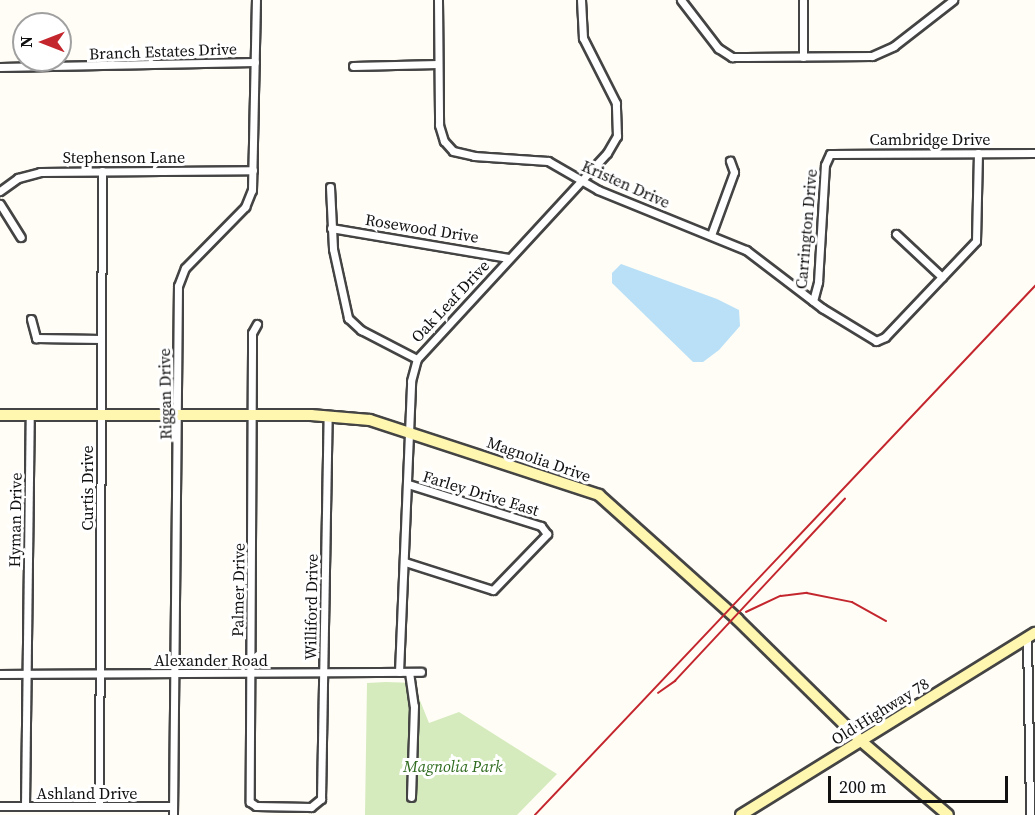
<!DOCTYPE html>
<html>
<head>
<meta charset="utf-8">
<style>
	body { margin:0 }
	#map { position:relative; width:1035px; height:815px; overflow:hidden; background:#fffdf5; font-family:"Source Serif 4",serif }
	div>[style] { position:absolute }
	.green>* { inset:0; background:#d5ebbd }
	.water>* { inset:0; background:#b9e0f7 }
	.roads { filter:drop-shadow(2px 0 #444) drop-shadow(-2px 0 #444) drop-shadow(0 2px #444) drop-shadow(0 -2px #444) }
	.street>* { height:7px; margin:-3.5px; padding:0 3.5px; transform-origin:3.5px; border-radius:3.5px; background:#fff }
	.secondary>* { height:10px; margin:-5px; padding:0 5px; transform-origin:5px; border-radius:5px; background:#fff6b0 }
	.rail>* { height:1.5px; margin:-0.75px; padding:0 0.75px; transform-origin:0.75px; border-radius:0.75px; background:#c4262e }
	span { translate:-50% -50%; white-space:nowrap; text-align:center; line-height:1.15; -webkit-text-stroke:6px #fff; paint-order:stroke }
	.street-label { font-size:16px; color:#111 }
	.park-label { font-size:16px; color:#2f6b1f; font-style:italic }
	.north { position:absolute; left:12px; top:12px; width:60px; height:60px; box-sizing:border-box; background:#fff; border:2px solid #a0a0a0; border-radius:50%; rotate:270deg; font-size:16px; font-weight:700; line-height:24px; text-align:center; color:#111 }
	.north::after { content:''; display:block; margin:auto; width:21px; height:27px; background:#c4262e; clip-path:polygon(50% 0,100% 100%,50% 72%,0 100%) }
	.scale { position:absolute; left:828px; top:776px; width:180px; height:27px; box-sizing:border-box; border:3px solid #111; border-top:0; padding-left:8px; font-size:18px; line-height:21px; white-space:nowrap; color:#111; -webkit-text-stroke:4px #fff; paint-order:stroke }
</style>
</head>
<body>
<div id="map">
	<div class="green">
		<div style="clip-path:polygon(386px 682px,413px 683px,429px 723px,459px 712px,557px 774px,517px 815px,365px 815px,367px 683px)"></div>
	</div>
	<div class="water">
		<div style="clip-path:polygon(621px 264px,717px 299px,739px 310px,740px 326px,719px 350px,703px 362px,693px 362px,612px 283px,612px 273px)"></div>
	</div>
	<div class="roads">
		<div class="street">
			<div style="left:438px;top:0;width:125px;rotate:89.5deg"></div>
			<div style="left:439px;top:125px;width:17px;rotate:73deg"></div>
			<div style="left:444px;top:141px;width:13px;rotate:48deg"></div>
			<div style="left:453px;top:151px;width:22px;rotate:13deg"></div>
			<div style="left:474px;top:156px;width:74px;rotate:3.9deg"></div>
			<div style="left:548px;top:161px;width:58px;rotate:30.1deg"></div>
			<div style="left:598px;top:190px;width:160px;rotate:22.1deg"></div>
			<div style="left:746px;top:250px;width:96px;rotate:37.3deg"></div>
			<div style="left:822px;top:308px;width:63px;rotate:31.4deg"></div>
			<div style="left:876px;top:341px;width:10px;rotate:-24deg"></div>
			<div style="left:885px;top:337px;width:132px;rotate:-46.5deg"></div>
			<div style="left:976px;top:241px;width:88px;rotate:-88.7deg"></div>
			<div style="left:681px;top:0;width:61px;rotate:52.4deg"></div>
			<div style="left:718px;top:48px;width:17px;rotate:33deg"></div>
			<div style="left:732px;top:57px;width:13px"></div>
			<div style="left:745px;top:57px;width:127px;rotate:-0.5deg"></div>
			<div style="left:872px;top:56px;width:24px;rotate:-24deg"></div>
			<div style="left:894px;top:46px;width:75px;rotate:-37.9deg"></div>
			<div style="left:803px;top:0;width:57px;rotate:90deg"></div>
			<div style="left:353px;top:66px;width:85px;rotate:-1.3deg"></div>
			<div style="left:0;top:67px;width:255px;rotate:-1.1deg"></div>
			<div style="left:330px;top:187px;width:62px;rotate:87.2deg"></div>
			<div style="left:333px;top:249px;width:71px;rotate:77.7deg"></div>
			<div style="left:348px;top:318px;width:18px;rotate:43deg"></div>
			<div style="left:361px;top:330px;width:63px;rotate:27.4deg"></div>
			<div style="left:0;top:191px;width:22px;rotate:-36deg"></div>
			<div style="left:18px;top:178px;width:23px;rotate:-15deg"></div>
			<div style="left:40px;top:172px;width:213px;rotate:-0.5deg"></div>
			<div style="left:0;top:204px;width:39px;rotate:58deg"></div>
			<div style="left:331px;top:228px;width:180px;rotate:9.6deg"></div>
			<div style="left:896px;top:234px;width:63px;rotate:43.1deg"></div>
			<div style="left:711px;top:235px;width:67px;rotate:-69.9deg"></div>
			<div style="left:734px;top:172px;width:12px;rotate:-110deg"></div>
			<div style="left:813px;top:301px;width:20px;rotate:-75deg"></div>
			<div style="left:818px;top:282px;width:117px;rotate:-86.6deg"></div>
			<div style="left:825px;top:165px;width:12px;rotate:-66deg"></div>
			<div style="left:830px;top:154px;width:205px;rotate:-0.3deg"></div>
			<div style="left:31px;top:319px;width:20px;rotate:75deg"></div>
			<div style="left:36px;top:338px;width:65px;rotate:0.9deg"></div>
			<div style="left:257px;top:324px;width:10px;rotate:119deg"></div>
			<div style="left:252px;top:333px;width:18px;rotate:90deg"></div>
			<div style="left:252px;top:351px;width:451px;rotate:90.3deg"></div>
			<div style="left:250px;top:802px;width:7px;rotate:34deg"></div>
			<div style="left:256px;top:806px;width:55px;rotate:1deg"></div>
			<div style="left:311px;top:807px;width:13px;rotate:-39deg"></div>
			<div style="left:321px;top:799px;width:384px;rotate:-89deg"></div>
			<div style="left:405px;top:562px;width:92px;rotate:17.7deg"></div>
			<div style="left:493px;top:590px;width:78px;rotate:-46deg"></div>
			<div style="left:547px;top:534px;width:10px;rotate:-127deg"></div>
			<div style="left:541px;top:526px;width:139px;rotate:-162.5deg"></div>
			<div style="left:1027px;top:637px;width:178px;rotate:89deg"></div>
			<div style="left:399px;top:672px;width:291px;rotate:-87.6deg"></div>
			<div style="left:411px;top:381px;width:23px;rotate:-75deg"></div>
			<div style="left:417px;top:359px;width:280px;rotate:-47.3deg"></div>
			<div style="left:607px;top:153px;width:20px;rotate:-60deg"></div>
			<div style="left:617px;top:136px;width:33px;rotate:-92deg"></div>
			<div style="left:616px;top:103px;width:73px;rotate:-116.9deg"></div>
			<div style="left:583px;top:38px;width:38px;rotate:-93deg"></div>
			<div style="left:409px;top:672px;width:34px;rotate:82deg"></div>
			<div style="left:414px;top:706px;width:91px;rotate:91.9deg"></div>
			<div style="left:0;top:674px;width:421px;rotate:-0.3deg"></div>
			<div style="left:0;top:806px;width:173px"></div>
			<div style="left:25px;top:806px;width:391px;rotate:-89.3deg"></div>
			<div style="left:99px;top:806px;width:635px;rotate:-89.73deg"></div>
			<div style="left:173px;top:815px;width:529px;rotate:-89.46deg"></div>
			<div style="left:178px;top:286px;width:19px;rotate:-69deg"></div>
			<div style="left:185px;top:268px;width:86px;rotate:-45.5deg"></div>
			<div style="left:245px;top:207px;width:18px;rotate:-68deg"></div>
			<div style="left:252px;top:190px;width:190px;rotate:-88.8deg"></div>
		</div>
		<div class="secondary">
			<div style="left:0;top:415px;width:311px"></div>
			<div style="left:311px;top:415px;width:59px;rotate:4.8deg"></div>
			<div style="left:370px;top:420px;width:241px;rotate:18.1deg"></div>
			<div style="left:599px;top:495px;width:186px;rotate:41.9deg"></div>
			<div style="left:737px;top:619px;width:174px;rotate:44.5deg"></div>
			<div style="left:861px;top:741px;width:114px;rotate:40.4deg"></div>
			<div style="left:741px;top:815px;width:346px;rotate:-31.8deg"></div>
		</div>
	</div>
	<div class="rail">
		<div style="left:746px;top:612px;width:38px;rotate:-25deg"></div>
		<div style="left:781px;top:596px;width:26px;rotate:-7deg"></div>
		<div style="left:807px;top:593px;width:46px;rotate:11.3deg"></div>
		<div style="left:852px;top:602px;width:39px;rotate:29deg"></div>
		<div style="left:658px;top:693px;width:21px;rotate:-35deg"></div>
		<div style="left:675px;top:681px;width:249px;rotate:-47deg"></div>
		<div style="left:535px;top:815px;width:728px;rotate:-46.61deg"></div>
	</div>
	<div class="street-label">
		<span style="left:163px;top:51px;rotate:-2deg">Branch Estates Drive</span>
		<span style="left:930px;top:139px">Cambridge Drive</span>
		<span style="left:124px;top:157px">Stephenson Lane</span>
		<span style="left:626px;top:184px;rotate:24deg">Kristen Drive</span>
		<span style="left:422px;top:228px;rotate:9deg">Rosewood Drive</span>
		<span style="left:806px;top:229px;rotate:-85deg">Carrington Drive</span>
		<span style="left:450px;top:301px;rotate:-47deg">Oak Leaf Drive</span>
		<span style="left:165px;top:394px;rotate:-91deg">Riggan Drive</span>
		<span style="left:539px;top:459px;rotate:19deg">Magnolia Drive</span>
		<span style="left:87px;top:488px;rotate:-90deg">Curtis Drive</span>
		<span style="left:481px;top:493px;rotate:17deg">Farley Drive East</span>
		<span style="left:15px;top:520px;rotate:-89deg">Hyman Drive</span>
		<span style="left:238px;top:590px;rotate:-89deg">Palmer Drive</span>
		<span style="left:311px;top:607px;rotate:-89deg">Williford Drive</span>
		<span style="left:211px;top:660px">Alexander Road</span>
		<span style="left:880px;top:711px;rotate:-32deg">Old Highway 78</span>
		<span style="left:87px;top:793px">Ashland Drive</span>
	</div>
	<div class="park-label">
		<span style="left:453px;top:766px">Magnolia Park</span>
	</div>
	<div class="north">N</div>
	<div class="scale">200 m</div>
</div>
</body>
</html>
